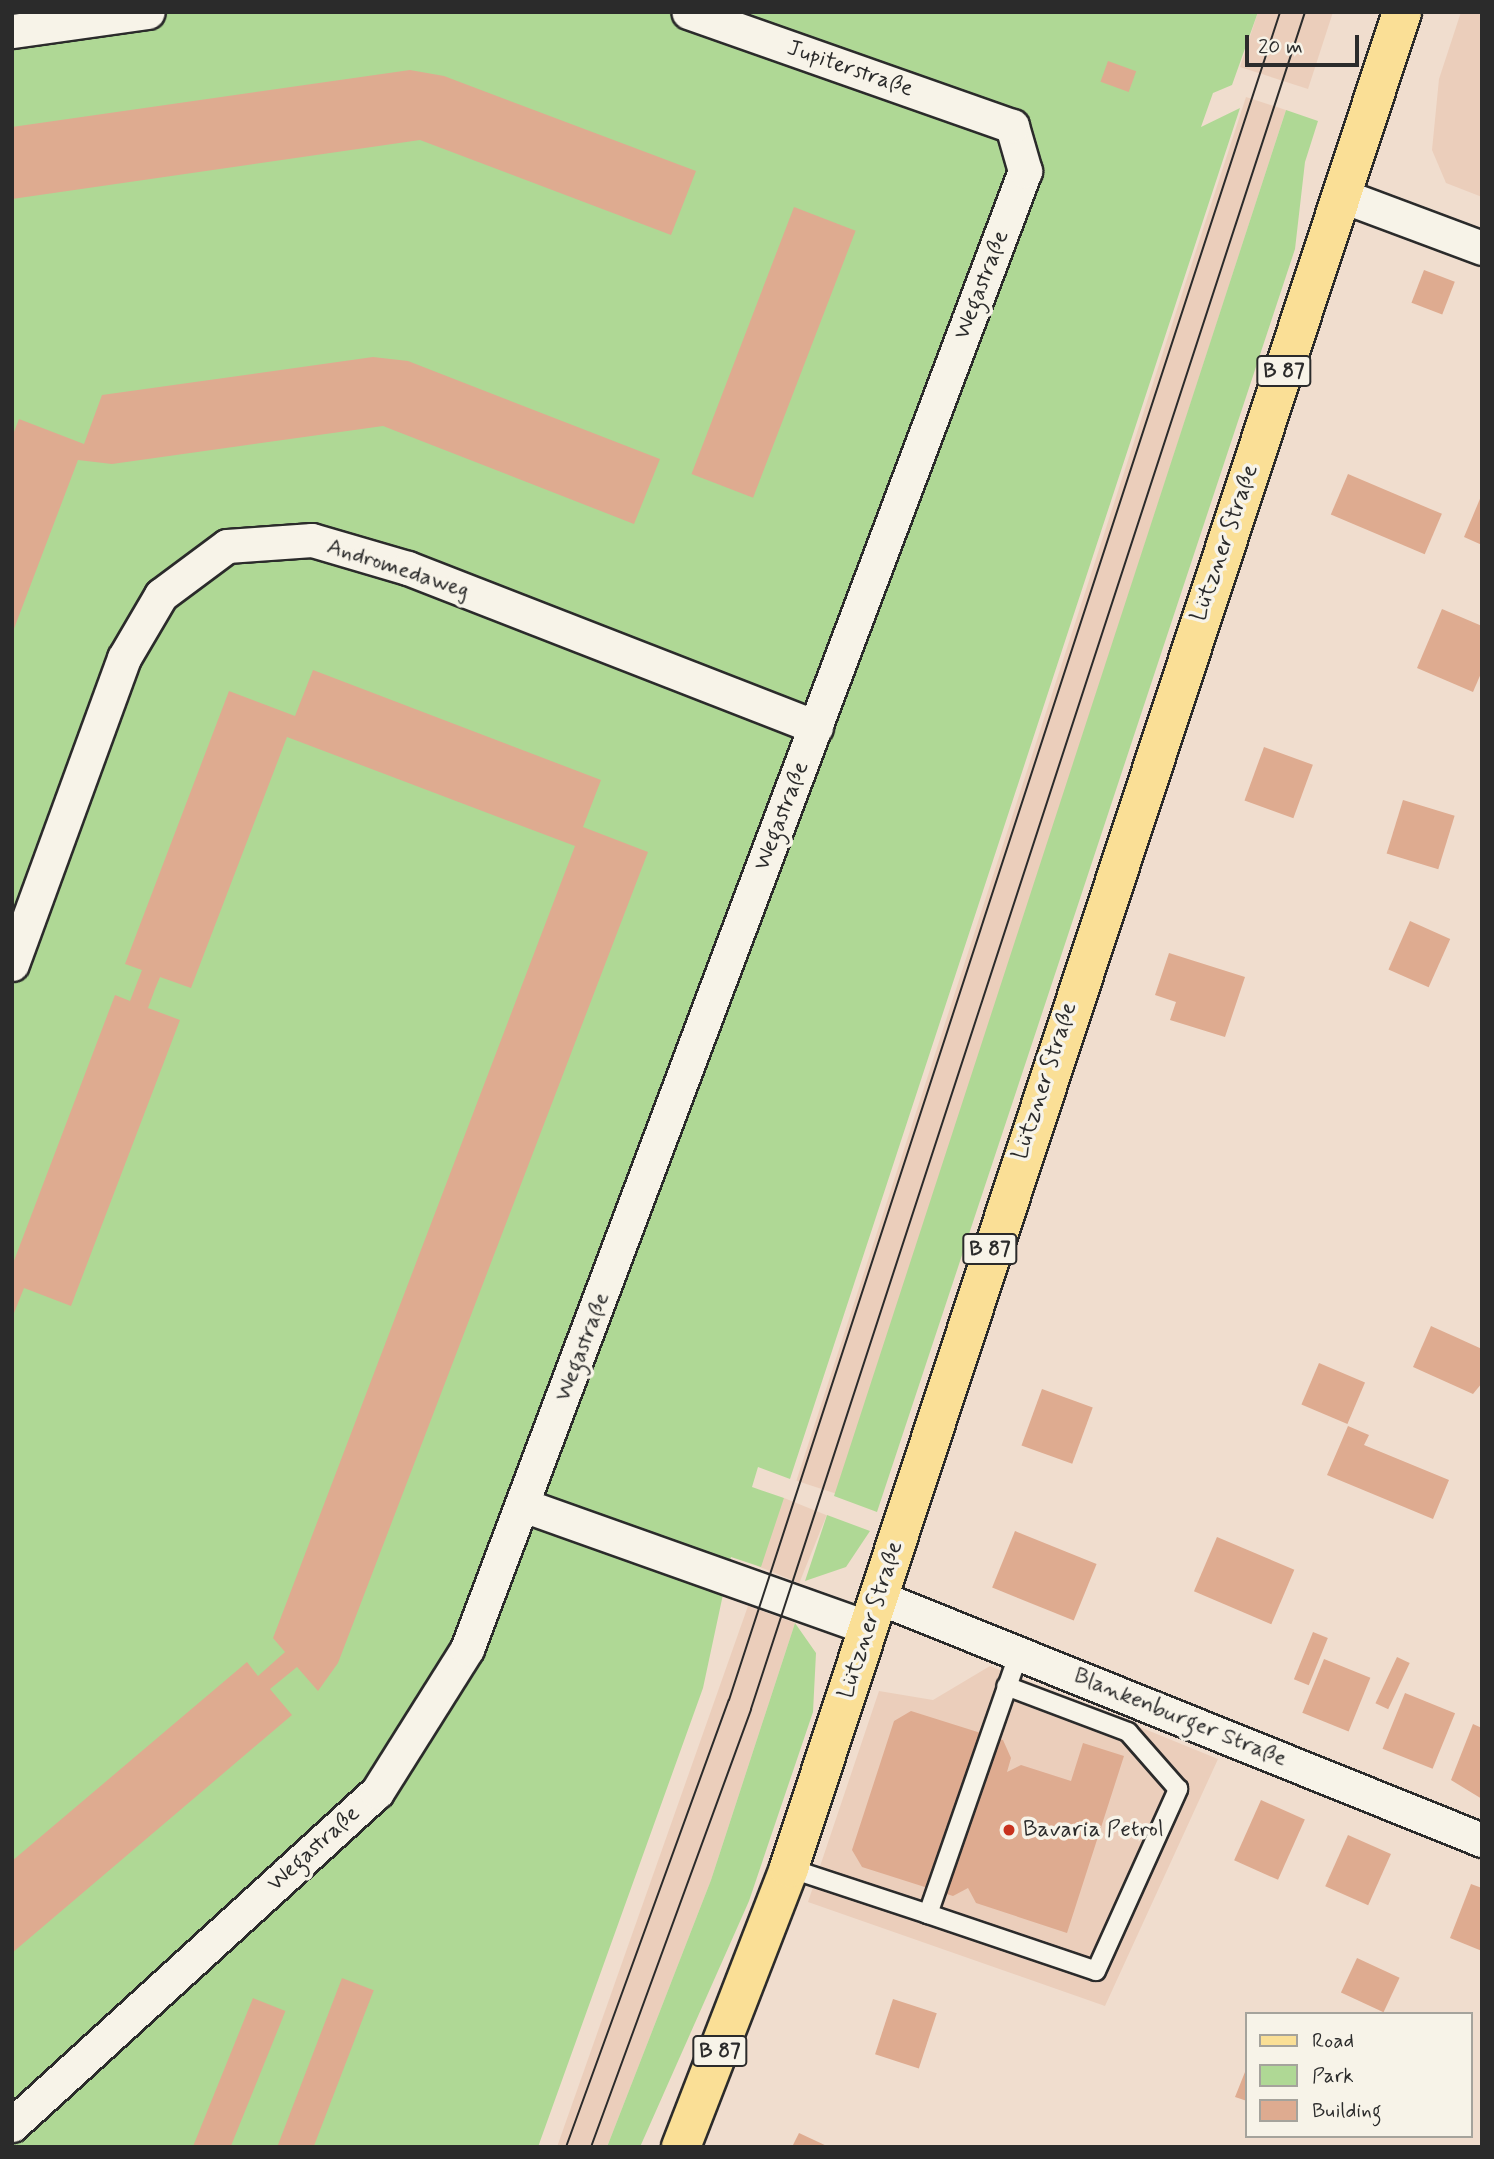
<!DOCTYPE html>
<html>
<head>
<meta charset="utf-8">
<style>
	body { margin:0 }
	#map { position:relative; width:1494px; height:2159px; overflow:hidden; background:#f0ddce; font-family:Mynerve,sans-serif }
	div>[style] { position:absolute }
	.built>* { inset:0; background:#ebcebb; transform-origin:0 0 }
	.green>* { inset:0; background:#afd895 }
	.building>* { inset:0; background:#deab90; transform-origin:0 0 }
	.roads { filter:drop-shadow(2px 0 #2b2b2b) drop-shadow(-2px 0 #2b2b2b) drop-shadow(0 2px #2b2b2b) drop-shadow(0 -2px #2b2b2b) }
	.service>* { height:18px; margin:-9px; padding:0 9px; transform-origin:9px; border-radius:9px; background:#f7f3e8 }
	.minor>* { height:33px; margin:-16.5px; padding:0 16.5px; transform-origin:16.5px; border-radius:16.5px; background:#f7f3e8 }
	.primary>* { height:38px; margin:-19px; padding:0 19px; transform-origin:19px; border-radius:19px; background:#fadf96 }
	.tram>* { height:2px; margin:-1px; padding:0 1px; transform-origin:1px; border-radius:1px; background:#2b2b2b }
	.dots>* { width:19px; height:19px; translate:-50% -50%; box-sizing:border-box; border:4px solid #f7f3e8; border-radius:50% }
	span { translate:-50% -50%; white-space:nowrap; text-align:center; line-height:1.15; -webkit-text-stroke:7px #f7f3e8; paint-order:stroke }
	.shield-label span { padding:2px 5px; background:#f7f3e8; border:2px solid; border-radius:5px; -webkit-text-stroke-width:0 }
	.shield-label { font-size:21px; color:#2b2b2b; font-weight:700 }
	.street-label { font-size:23px; color:#2b2b2b }
	.poi-label { font-size:23px; color:#2b2b2b }
	.left { translate:0 -50%; text-align:left }
	.frame { position:absolute; inset:0; border:14px solid #2b2b2b; pointer-events:none }
	.legend { position:absolute; left:1245px; top:2012px; width:228px; height:126px; box-sizing:border-box; background:#f7f3e8; border:2px solid #a5a39c; margin:0; padding:9px 12px; list-style:none; font-size:21px; color:#2b2b2b }
	.legend li { display:flex; align-items:center; gap:14px; height:35px }
	.legend b { width:35px; border:2px solid #a5a39c }
	.scale { position:absolute; left:1245px; top:35px; width:114px; height:32px; box-sizing:border-box; border:4px solid #2b2b2b; border-top:0; padding-left:9px; font-size:21px; line-height:24px; white-space:nowrap; color:#2b2b2b; -webkit-text-stroke:5px #f7f3e8; paint-order:stroke }
</style>
</head>
<body>
<div id="map">
	<div class="built">
		<div style="clip-path:polygon(1258px 12px,1333px 12px,1308px 89px,1240px 67px)"></div>
		<div style="clip-path:polygon(1461px 12px,1482px 12px,1482px 197px,1446px 183px,1432px 150px,1439px 79px)"></div>
		<div style="left:1246px;top:97px;width:42px;height:1455px;rotate:18deg"></div>
		<div style="left:784px;top:1498px;width:46px;height:73px;rotate:22deg"></div>
		<div style="clip-path:polygon(748px 1606px,795px 1623px,711px 1880px,607px 2147px,557px 2147px)"></div>
		<div style="clip-path:polygon(990px 1666px,1218px 1759px,1105px 2006px,808px 1902px,879px 1691px,933px 1700px)"></div>
	</div>
	<div class="green">
		<div style="clip-path:polygon(12px 12px,1258px 12px,1232px 85px,1213px 93px,1201px 127px,1240px 108px,790px 1479px,758px 1467px,752px 1487px,784px 1498px,761px 1567px,731px 1557px,703px 1688px,538px 2147px,12px 2147px)"></div>
		<div style="clip-path:polygon(1286px 110px,1318px 121px,1305px 162px,1295px 249px,877px 1512px,834px 1496px)"></div>
		<div style="clip-path:polygon(827px 1515px,870px 1531px,846px 1567px,805px 1581px)"></div>
		<div style="clip-path:polygon(795px 1623px,816px 1653px,813px 1712px,749px 1901px,640px 2147px,607px 2147px,711px 1880px)"></div>
	</div>
	<div class="building">
		<div style="left:1108px;top:61px;width:30px;height:22px;rotate:20deg"></div>
		<div style="clip-path:polygon(410px 70px,444px 76px,696px 171px,671px 235px,420px 140px,12px 199px,12px 127px)"></div>
		<div style="left:794px;top:207px;width:66px;height:286px;rotate:21deg"></div>
		<div style="left:1424px;top:270px;width:33px;height:35px;rotate:21deg"></div>
		<div style="clip-path:polygon(373px 357px,408px 361px,660px 459px,634px 524px,383px 426px,112px 464px,78px 460px,12px 634px,12px 437px,19px 419px,84px 444px,102px 395px)"></div>
		<div style="left:1348px;top:474px;width:102px;height:44px;rotate:23deg"></div>
		<div style="clip-path:polygon(1482px 494px,1482px 545px,1464px 537px)"></div>
		<div style="clip-path:polygon(1442px 609px,1482px 626px,1482px 671px,1473px 692px,1417px 668px)"></div>
		<div style="clip-path:polygon(313px 670px,601px 780px,583px 827px,648px 852px,338px 1663px,318px 1691px,297px 1667px,270px 1689px,292px 1715px,12px 1953px,12px 1861px,247px 1662px,258px 1676px,285px 1652px,273px 1638px,575px 846px,287px 737px,191px 988px,160px 977px,155px 989px,148px 1008px,180px 1020px,71px 1306px,24px 1288px,12px 1318px,12px 1266px,115px 995px,130px 1001px,142px 970px,125px 964px,229px 691px,295px 716px)"></div>
		<div style="left:1264px;top:747px;width:52px;height:57px;rotate:20deg"></div>
		<div style="left:1403px;top:800px;width:54px;height:56px;rotate:17deg"></div>
		<div style="left:1410px;top:921px;width:44px;height:53px;rotate:24deg"></div>
		<div style="clip-path:polygon(1169px 953px,1245px 977px,1225px 1037px,1170px 1020px,1176px 1002px,1155px 995px)"></div>
		<div style="clip-path:polygon(1431px 1326px,1482px 1349px,1482px 1383px,1473px 1394px,1413px 1367px)"></div>
		<div style="left:1319px;top:1363px;width:50px;height:45px;rotate:23deg"></div>
		<div style="left:1042px;top:1389px;width:54px;height:60px;rotate:20deg"></div>
		<div style="clip-path:polygon(1348px 1426px,1369px 1435px,1364px 1445px,1449px 1480px,1433px 1519px,1327px 1475px)"></div>
		<div style="left:1015px;top:1531px;width:88px;height:61px;rotate:22deg"></div>
		<div style="left:1217px;top:1537px;width:84px;height:59px;rotate:23deg"></div>
		<div style="left:1313px;top:1632px;width:16px;height:51px;rotate:22deg"></div>
		<div style="left:1397px;top:1657px;width:14px;height:51px;rotate:25deg"></div>
		<div style="left:1324px;top:1659px;width:50px;height:58px;rotate:22deg"></div>
		<div style="left:1405px;top:1693px;width:54px;height:60px;rotate:22deg"></div>
		<div style="clip-path:polygon(911px 1711px,1003px 1740px,1011px 1758px,1007px 1772px,1021px 1765px,1071px 1781px,1083px 1743px,1124px 1756px,1067px 1933px,976px 1903px,968px 1888px,953px 1896px,862px 1867px,852px 1850px,894px 1721px)"></div>
		<div style="clip-path:polygon(1473px 1724px,1482px 1728px,1482px 1799px,1451px 1780px)"></div>
		<div style="left:1261px;top:1800px;width:48px;height:66px;rotate:24deg"></div>
		<div style="left:1348px;top:1835px;width:47px;height:56px;rotate:24deg"></div>
		<div style="clip-path:polygon(1471px 1884px,1482px 1888px,1482px 1951px,1450px 1938px)"></div>
		<div style="left:1357px;top:1958px;width:47px;height:38px;rotate:25deg"></div>
		<div style="left:342px;top:1978px;width:34px;height:182px;rotate:21deg"></div>
		<div style="left:253px;top:1998px;width:35px;height:160px;rotate:22deg"></div>
		<div style="left:893px;top:1999px;width:46px;height:58px;rotate:18deg"></div>
		<div style="clip-path:polygon(1247px 2067px,1247px 2101px,1235px 2097px)"></div>
		<div style="clip-path:polygon(799px 2133px,829px 2147px,792px 2147px)"></div>
	</div>
	<div class="roads">
		<div class="service">
			<div style="left:789px;top:1868px;width:146px;rotate:18.3deg"></div>
			<div style="left:928px;top:1914px;width:276px;rotate:-70.8deg"></div>
			<div style="left:928px;top:1914px;width:177px;rotate:18.7deg"></div>
			<div style="left:1096px;top:1971px;width:200px;rotate:-65.7deg"></div>
			<div style="left:1178px;top:1789px;width:76px;rotate:-131.3deg"></div>
			<div style="left:1128px;top:1732px;width:130px;rotate:-159.3deg"></div>
		</div>
		<div class="minor">
			<div style="left:12px;top:31px;width:137px;rotate:-8deg"></div>
			<div style="left:1343px;top:196px;width:148px;rotate:20.5deg"></div>
			<div style="left:12px;top:964px;width:326px;rotate:-69.9deg"></div>
			<div style="left:124px;top:658px;width:73px;rotate:-59.6deg"></div>
			<div style="left:161px;top:595px;width:82px;rotate:-36.6deg"></div>
			<div style="left:227px;top:546px;width:85px;rotate:-4deg"></div>
			<div style="left:312px;top:540px;width:100px;rotate:16.3deg"></div>
			<div style="left:408px;top:568px;width:438px;rotate:21.3deg"></div>
			<div style="left:523px;top:1505px;width:366px;rotate:19.6deg"></div>
			<div style="left:878px;top:1597px;width:651px;rotate:21.92deg"></div>
			<div style="left:12px;top:2125px;width:494px;rotate:-42.4deg"></div>
			<div style="left:377px;top:1792px;width:169px;rotate:-57.8deg"></div>
			<div style="left:467px;top:1649px;width:1580px;rotate:-69.32deg"></div>
			<div style="left:1025px;top:171px;width:47px;rotate:-106.1deg"></div>
			<div style="left:1012px;top:126px;width:343px;rotate:-160.6deg"></div>
		</div>
		<div class="primary">
			<div style="left:681px;top:2147px;width:299px;rotate:-68.8deg"></div>
			<div style="left:789px;top:1868px;width:1955px;rotate:-71.72deg"></div>
		</div>
	</div>
	<div class="tram">
		<div style="left:566px;top:2147px;width:476px;rotate:-70deg"></div>
		<div style="left:729px;top:1700px;width:1776px;rotate:-71.92deg"></div>
		<div style="left:591px;top:2147px;width:466px;rotate:-69.9deg"></div>
		<div style="left:751px;top:1709px;width:1785px;rotate:-71.92deg"></div>
	</div>
	<div class="dots">
		<div style="left:1009px;top:1830px;background:#c8321e"></div>
	</div>
	<div class="shield-label">
		<span style="left:1284px;top:371px">B 87</span>
		<span style="left:990px;top:1249px">B 87</span>
		<span style="left:720px;top:2051px">B 87</span>
	</div>
	<div class="street-label">
		<span style="left:850px;top:69px;rotate:19deg">Jupiterstraße</span>
		<span style="left:982px;top:285px;rotate:-69deg">Wegastraße</span>
		<span style="left:1225px;top:543px;rotate:-71deg">Lützner Straße</span>
		<span style="left:398px;top:569px;rotate:18deg">Andromedaweg</span>
		<span style="left:782px;top:816px;rotate:-69deg">Wegastraße</span>
		<span style="left:1045px;top:1081px;rotate:-72deg">Lützner Straße</span>
		<span style="left:583px;top:1347px;rotate:-69deg">Wegastraße</span>
		<span style="left:871px;top:1620px;rotate:-72deg">Lützner Straße</span>
		<span style="left:1180px;top:1718px;rotate:22deg">Blankenburger Straße</span>
		<span style="left:314px;top:1849px;rotate:-42deg">Wegastraße</span>
	</div>
	<div class="poi-label">
		<span class="left" style="left:1023px;top:1830px">Bavaria Petrol</span>
	</div>
	<div class="frame"></div>
	<ul class="legend">
	<li><b style="height:9px;background:#fadf96"></b>Road</li>
	<li><b style="height:19px;background:#afd895"></b>Park</li>
	<li><b style="height:19px;background:#deab90"></b>Building</li>
	</ul>
	<div class="scale">20 m</div>
</div>
</body>
</html>
